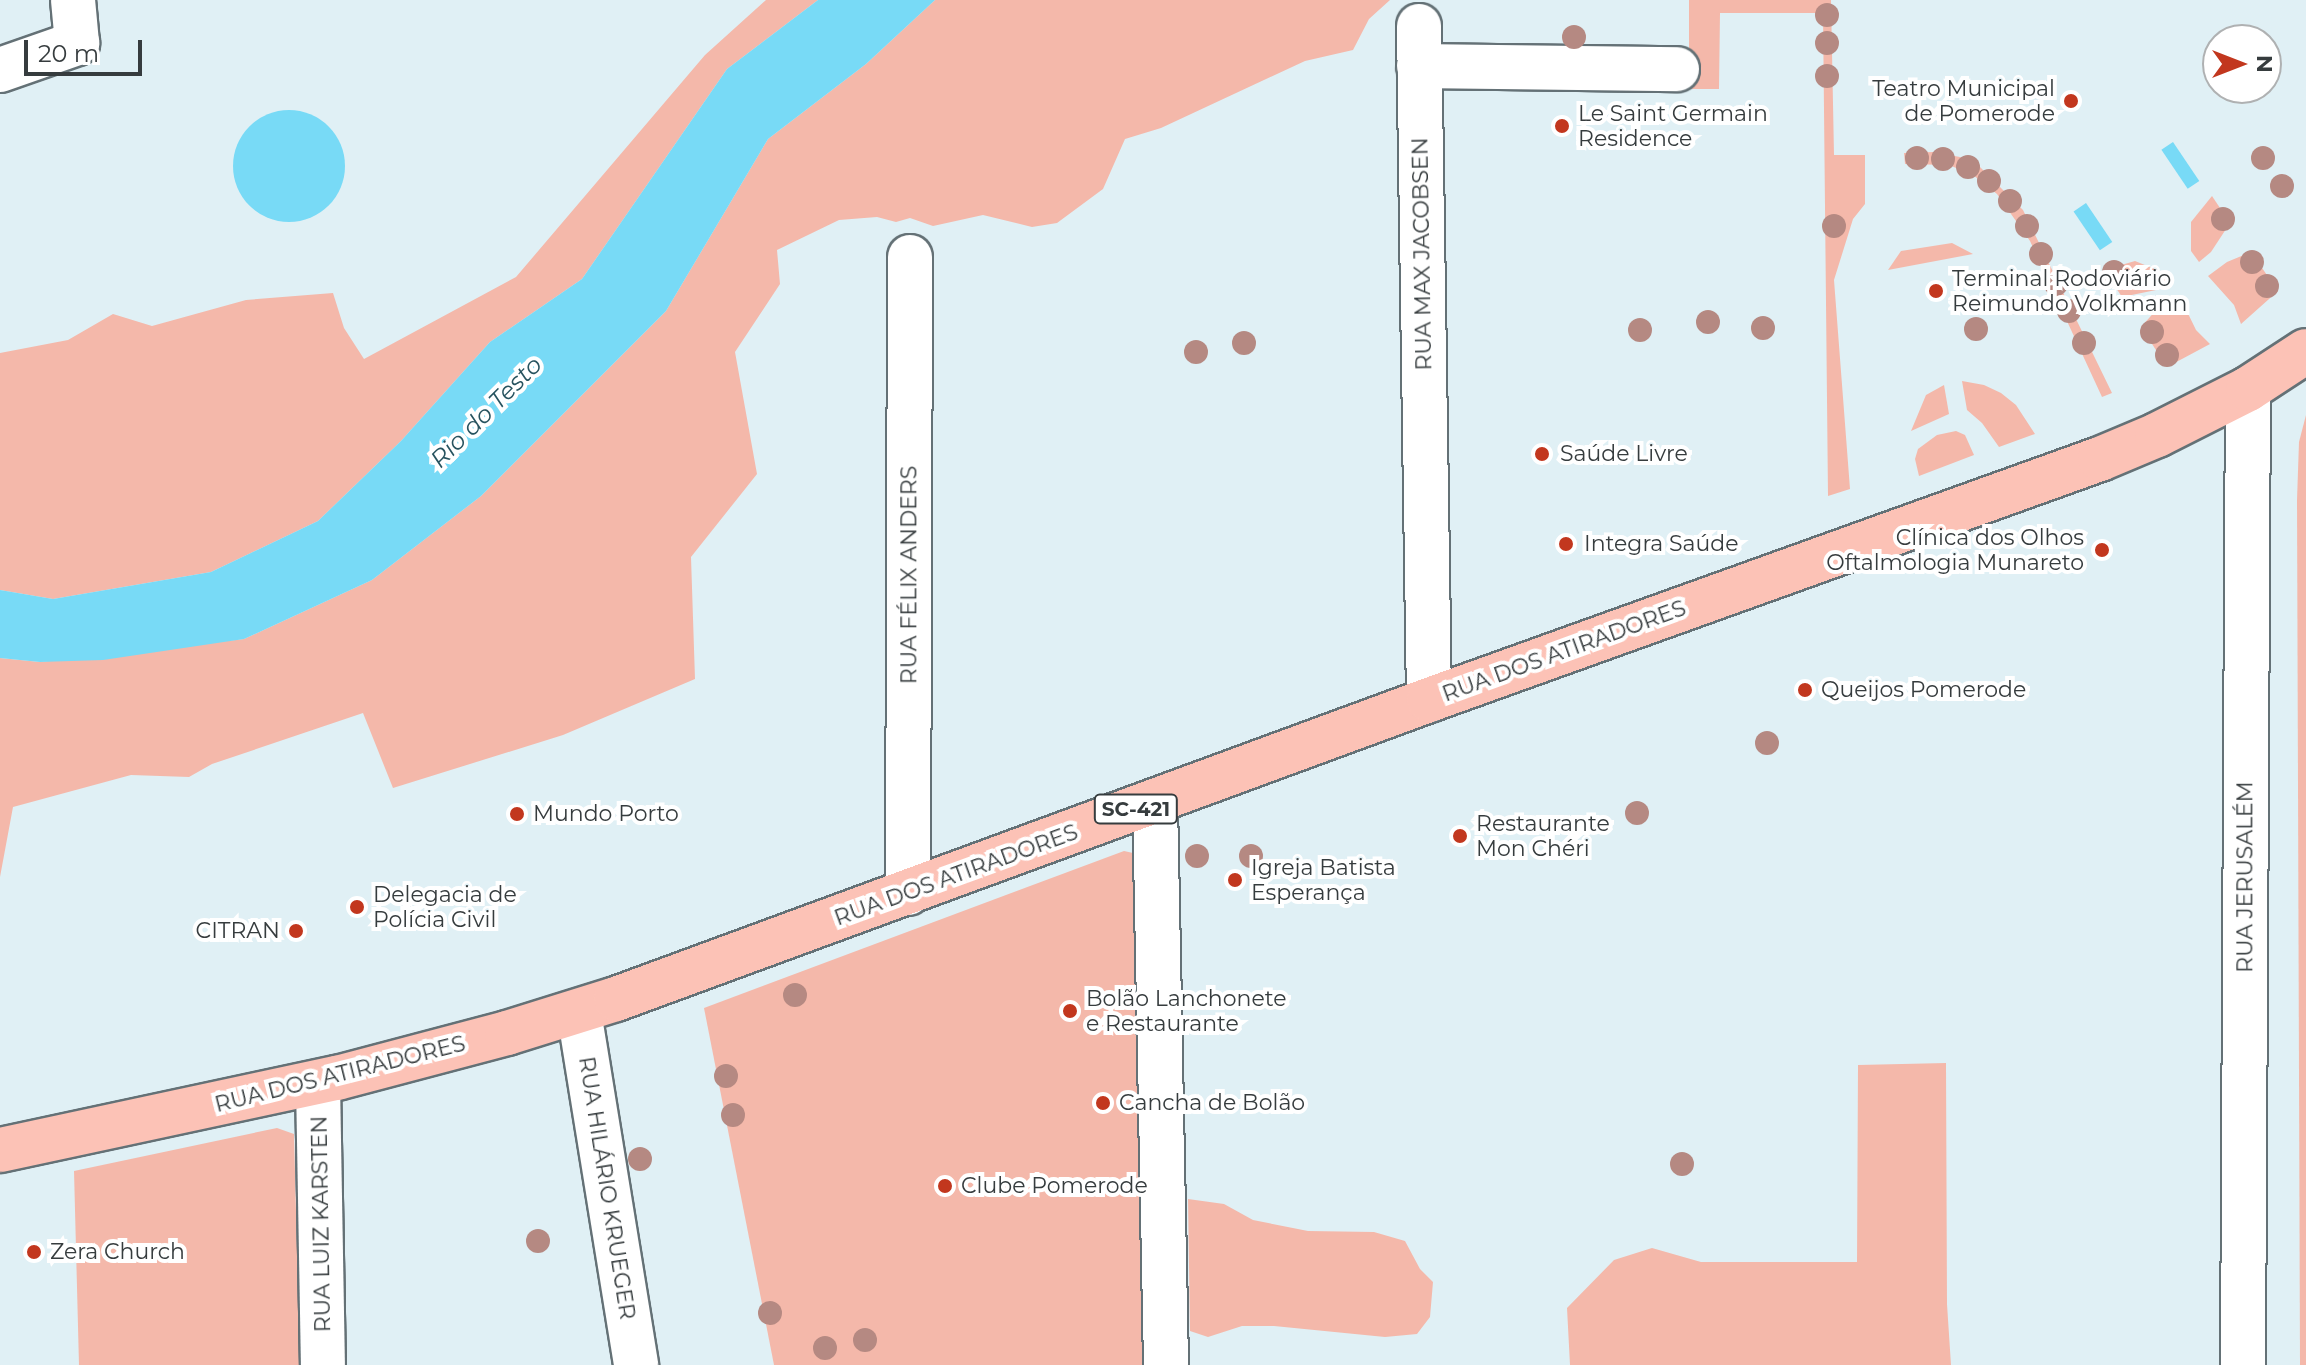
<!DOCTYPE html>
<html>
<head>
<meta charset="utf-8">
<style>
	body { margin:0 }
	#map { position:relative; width:2306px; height:1365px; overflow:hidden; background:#e0f0f5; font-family:Montserrat,sans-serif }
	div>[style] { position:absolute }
	.green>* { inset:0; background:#f4b8aa }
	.water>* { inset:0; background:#78daf6; transform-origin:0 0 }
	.round { border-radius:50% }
	.roads { filter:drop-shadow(2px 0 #647176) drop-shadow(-2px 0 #647176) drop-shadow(0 2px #647176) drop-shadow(0 -2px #647176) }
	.minor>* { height:44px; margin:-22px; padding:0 22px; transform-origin:22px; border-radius:22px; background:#fff }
	.primary>* { height:44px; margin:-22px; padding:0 22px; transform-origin:22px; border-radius:22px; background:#fcc2b6 }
	.trees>* { width:24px; height:24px; margin:-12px; border-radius:50%; background:#b58982 }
	.dots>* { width:22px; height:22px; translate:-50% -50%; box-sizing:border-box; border:4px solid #fff; border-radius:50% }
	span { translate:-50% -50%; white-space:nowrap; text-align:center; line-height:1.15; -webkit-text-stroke:8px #fff; paint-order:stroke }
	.shield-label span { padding:2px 6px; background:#fff; border:2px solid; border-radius:6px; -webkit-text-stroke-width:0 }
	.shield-label { font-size:20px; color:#363c3e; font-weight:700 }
	.poi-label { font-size:22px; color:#363c3e }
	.right { translate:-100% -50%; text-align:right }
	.left { translate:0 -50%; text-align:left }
	.street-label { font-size:22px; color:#363c3e }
	.water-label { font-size:24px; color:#27535f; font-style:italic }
	.north { position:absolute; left:2202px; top:24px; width:80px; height:80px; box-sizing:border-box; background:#fff; border:2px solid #afb1b2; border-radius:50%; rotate:90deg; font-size:22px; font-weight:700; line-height:32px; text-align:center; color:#363c3e }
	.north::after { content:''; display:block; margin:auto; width:28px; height:36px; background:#c2371e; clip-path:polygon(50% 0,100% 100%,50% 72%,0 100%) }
	.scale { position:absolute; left:24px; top:40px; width:118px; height:36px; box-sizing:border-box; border:4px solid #363c3e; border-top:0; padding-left:10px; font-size:24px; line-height:28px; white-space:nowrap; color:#363c3e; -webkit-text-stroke:6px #fff; paint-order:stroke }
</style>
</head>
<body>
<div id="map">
	<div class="green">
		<div style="clip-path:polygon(766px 0,818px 0,727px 69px,582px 279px,490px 342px,401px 441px,318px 521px,211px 572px,53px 599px,0 590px,0 353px,68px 340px,113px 314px,152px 326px,246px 300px,333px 293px,344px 328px,364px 359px,516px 277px,705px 55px)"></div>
		<div style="clip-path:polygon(935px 0,1390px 0,1369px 19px,1353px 50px,1305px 61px,1161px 128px,1125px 139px,1103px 189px,1057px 223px,1032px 227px,983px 215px,933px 226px,910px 218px,896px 222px,877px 217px,839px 220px,777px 250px,780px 284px,735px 352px,757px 474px,691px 557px,695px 679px,563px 735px,393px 788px,363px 713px,212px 764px,189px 777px,131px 775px,13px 807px,0 877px,0 658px,40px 662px,244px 639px,372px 580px,481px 496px,666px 311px,768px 139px,866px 64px)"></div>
		<div style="clip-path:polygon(1689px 0,1831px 0,1834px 155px,1865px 155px,1865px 204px,1853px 219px,1834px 280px,1850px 489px,1828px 496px,1823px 13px,1720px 13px,1719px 89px,1689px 89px)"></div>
		<div style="clip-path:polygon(1933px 152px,1960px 157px,1979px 166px,2023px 210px,2112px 393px,2102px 397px,2030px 241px,1997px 194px,1973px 175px,1949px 165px,1905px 164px,1904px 153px)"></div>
		<div style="clip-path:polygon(2212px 196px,2230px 223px,2211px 252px,2199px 262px,2191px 251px,2191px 222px)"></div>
		<div style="clip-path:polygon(1952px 243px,1973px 254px,1888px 270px,1901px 251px)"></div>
		<div style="clip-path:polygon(2251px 252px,2278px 291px,2241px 324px,2234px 305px,2208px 276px,2227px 262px)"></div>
		<div style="clip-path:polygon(2135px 261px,2162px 272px,2169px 282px,2156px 290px,2122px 297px,2104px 270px)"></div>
		<div style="clip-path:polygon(2179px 295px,2196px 330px,2210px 344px,2167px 367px,2141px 327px,2158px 308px)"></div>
		<div style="clip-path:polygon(1962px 381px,1984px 385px,2001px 393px,2016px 405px,2035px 434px,1999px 447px,1982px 423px,1967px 410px)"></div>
		<div style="clip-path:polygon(1944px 385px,1949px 414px,1911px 431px,1926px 395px)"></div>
		<div style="clip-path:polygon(2306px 415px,2306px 1365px,2300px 1365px,2297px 500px,2299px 442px)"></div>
		<div style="clip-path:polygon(1956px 431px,1965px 435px,1974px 455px,1919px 476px,1915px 459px,1918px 449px,1937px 435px)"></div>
		<div style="clip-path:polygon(1124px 851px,1133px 853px,1140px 860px,1157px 1365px,774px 1365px,704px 1008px)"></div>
		<div style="clip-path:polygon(1946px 1063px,1947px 1304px,1951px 1365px,1570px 1365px,1567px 1308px,1614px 1260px,1652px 1248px,1701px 1262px,1857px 1262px,1858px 1065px)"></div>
		<div style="clip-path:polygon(277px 1128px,294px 1134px,300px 1365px,79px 1365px,74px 1171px)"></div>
		<div style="clip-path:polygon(1188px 1199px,1224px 1204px,1253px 1220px,1308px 1231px,1374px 1232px,1405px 1241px,1420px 1269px,1433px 1282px,1430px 1317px,1417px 1334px,1385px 1337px,1274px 1326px,1242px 1326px,1208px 1337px,1190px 1331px)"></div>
	</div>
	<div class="water">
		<div style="clip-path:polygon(818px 0,935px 0,866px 64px,768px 139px,666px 311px,481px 496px,372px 580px,244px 639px,103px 660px,40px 662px,0 658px,0 590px,53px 599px,211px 572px,318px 521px,401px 441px,490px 342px,582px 279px,727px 69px)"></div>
		<div class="round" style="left:233px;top:110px;width:112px;height:112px"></div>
		<div style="left:2173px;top:142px;width:47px;height:14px;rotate:56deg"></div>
		<div style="left:2086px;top:203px;width:47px;height:15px;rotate:56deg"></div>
	</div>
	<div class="roads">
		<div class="minor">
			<div style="left:1419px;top:26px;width:674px;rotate:89.15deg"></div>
			<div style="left:1419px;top:66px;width:258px;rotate:0.7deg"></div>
			<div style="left:0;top:70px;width:82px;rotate:-19.3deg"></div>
			<div style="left:77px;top:43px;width:43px;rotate:-95.3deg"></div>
			<div style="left:1155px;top:802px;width:563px;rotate:88.88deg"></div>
			<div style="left:908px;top:893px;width:636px;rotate:-89.82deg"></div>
			<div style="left:579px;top:1012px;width:358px;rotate:80.8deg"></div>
			<div style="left:318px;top:1083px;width:282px;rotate:89deg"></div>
			<div style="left:2243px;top:1365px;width:976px;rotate:-89.71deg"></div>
		</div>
		<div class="primary">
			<div style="left:0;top:1150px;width:345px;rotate:-12.1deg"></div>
			<div style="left:337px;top:1078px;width:176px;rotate:-14.8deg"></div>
			<div style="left:507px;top:1033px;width:114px;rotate:-17.3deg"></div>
			<div style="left:616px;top:999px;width:866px;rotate:-20.19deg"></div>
			<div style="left:1429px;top:700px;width:713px;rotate:-19.76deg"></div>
			<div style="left:2100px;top:459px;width:62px;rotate:-22.8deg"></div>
			<div style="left:2157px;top:435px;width:102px;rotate:-26.8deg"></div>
			<div style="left:2248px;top:389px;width:69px;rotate:-33.2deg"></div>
		</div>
	</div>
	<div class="trees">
		<div style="left:1827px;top:15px"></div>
		<div style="left:1574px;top:37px"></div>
		<div style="left:1827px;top:43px"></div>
		<div style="left:1827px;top:76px"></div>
		<div style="left:1917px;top:158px"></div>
		<div style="left:2263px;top:158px"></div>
		<div style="left:1943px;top:159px"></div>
		<div style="left:1968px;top:167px"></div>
		<div style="left:1989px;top:181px"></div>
		<div style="left:2282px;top:186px"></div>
		<div style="left:2010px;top:201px"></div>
		<div style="left:2223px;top:219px"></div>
		<div style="left:1834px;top:226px"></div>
		<div style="left:2027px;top:226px"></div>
		<div style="left:2041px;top:254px"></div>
		<div style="left:2252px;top:262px"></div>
		<div style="left:2114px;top:272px"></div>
		<div style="left:2056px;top:284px"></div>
		<div style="left:2267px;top:286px"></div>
		<div style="left:2069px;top:311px"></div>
		<div style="left:1708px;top:322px"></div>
		<div style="left:1763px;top:328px"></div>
		<div style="left:1976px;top:329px"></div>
		<div style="left:1640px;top:330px"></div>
		<div style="left:2152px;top:332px"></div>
		<div style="left:1244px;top:343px"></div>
		<div style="left:2084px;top:343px"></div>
		<div style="left:1196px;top:352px"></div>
		<div style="left:2167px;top:355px"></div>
		<div style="left:1767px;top:743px"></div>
		<div style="left:1637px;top:813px"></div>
		<div style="left:1197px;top:856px"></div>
		<div style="left:1251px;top:856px"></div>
		<div style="left:795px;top:995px"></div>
		<div style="left:726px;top:1076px"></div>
		<div style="left:733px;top:1115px"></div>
		<div style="left:640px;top:1159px"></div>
		<div style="left:1682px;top:1164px"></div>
		<div style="left:538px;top:1241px"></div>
		<div style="left:770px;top:1313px"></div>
		<div style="left:865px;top:1340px"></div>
		<div style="left:825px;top:1348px"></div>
	</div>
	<div class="dots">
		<div style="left:2071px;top:101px;background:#c2371e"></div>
		<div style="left:1562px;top:126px;background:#c2371e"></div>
		<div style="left:1936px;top:291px;background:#c2371e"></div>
		<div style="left:1542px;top:454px;background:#c2371e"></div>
		<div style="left:1566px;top:544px;background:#c2371e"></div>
		<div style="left:2102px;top:550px;background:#c2371e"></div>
		<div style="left:1805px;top:690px;background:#c2371e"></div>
		<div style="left:517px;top:814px;background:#c2371e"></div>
		<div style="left:1460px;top:836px;background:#c2371e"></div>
		<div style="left:1235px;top:880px;background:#c2371e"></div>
		<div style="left:357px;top:907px;background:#c2371e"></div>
		<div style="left:296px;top:931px;background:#c2371e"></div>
		<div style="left:1070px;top:1011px;background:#c2371e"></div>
		<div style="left:1103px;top:1103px;background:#c2371e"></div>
		<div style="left:945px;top:1186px;background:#c2371e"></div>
		<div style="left:34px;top:1252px;background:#c2371e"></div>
	</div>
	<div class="shield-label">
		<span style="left:1136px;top:809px">SC-421</span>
	</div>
	<div class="poi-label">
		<span class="right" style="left:2055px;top:101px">Teatro Municipal<br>de Pomerode</span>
		<span class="left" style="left:1578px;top:126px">Le Saint Germain<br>Residence</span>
		<span class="left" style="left:1952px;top:291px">Terminal Rodoviário<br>Reimundo Volkmann</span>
		<span class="left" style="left:1560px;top:454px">Saúde Livre</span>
		<span class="right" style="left:2084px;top:550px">Clínica dos Olhos<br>Oftalmologia Munareto</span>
		<span class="left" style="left:1584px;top:544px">Integra Saúde</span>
		<span class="left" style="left:1821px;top:690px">Queijos Pomerode</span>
		<span class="left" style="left:533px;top:814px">Mundo Porto</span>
		<span class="left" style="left:1476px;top:836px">Restaurante<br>Mon Chéri</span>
		<span class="left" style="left:1251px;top:880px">Igreja Batista<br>Esperança</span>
		<span class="left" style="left:373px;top:907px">Delegacia de<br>Polícia Civil</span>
		<span class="right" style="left:280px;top:931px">CITRAN</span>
		<span class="left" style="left:1086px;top:1011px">Bolão Lanchonete<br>e Restaurante</span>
		<span class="left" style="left:1119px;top:1103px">Cancha de Bolão</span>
		<span class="left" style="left:961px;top:1186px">Clube Pomerode</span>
		<span class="left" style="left:50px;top:1252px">Zera Church</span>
	</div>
	<div class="street-label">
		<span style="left:1422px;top:254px;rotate:-91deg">RUA MAX JACOBSEN</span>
		<span style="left:909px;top:575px;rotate:-90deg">RUA FÉLIX ANDERS</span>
		<span style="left:1564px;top:651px;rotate:-20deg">RUA DOS ATIRADORES</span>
		<span style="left:956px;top:875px;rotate:-20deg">RUA DOS ATIRADORES</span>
		<span style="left:2245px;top:877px;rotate:-90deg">RUA JERUSALÉM</span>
		<span style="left:340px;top:1074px;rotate:-14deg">RUA DOS ATIRADORES</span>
		<span style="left:607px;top:1188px;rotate:81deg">RUA HILÁRIO KRUEGER</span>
		<span style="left:321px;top:1224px;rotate:-91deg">RUA LUIZ KARSTEN</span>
	</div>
	<div class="water-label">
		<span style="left:486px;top:412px;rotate:-45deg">Rio do Testo</span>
	</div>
	<div class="north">N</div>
	<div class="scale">20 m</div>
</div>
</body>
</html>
